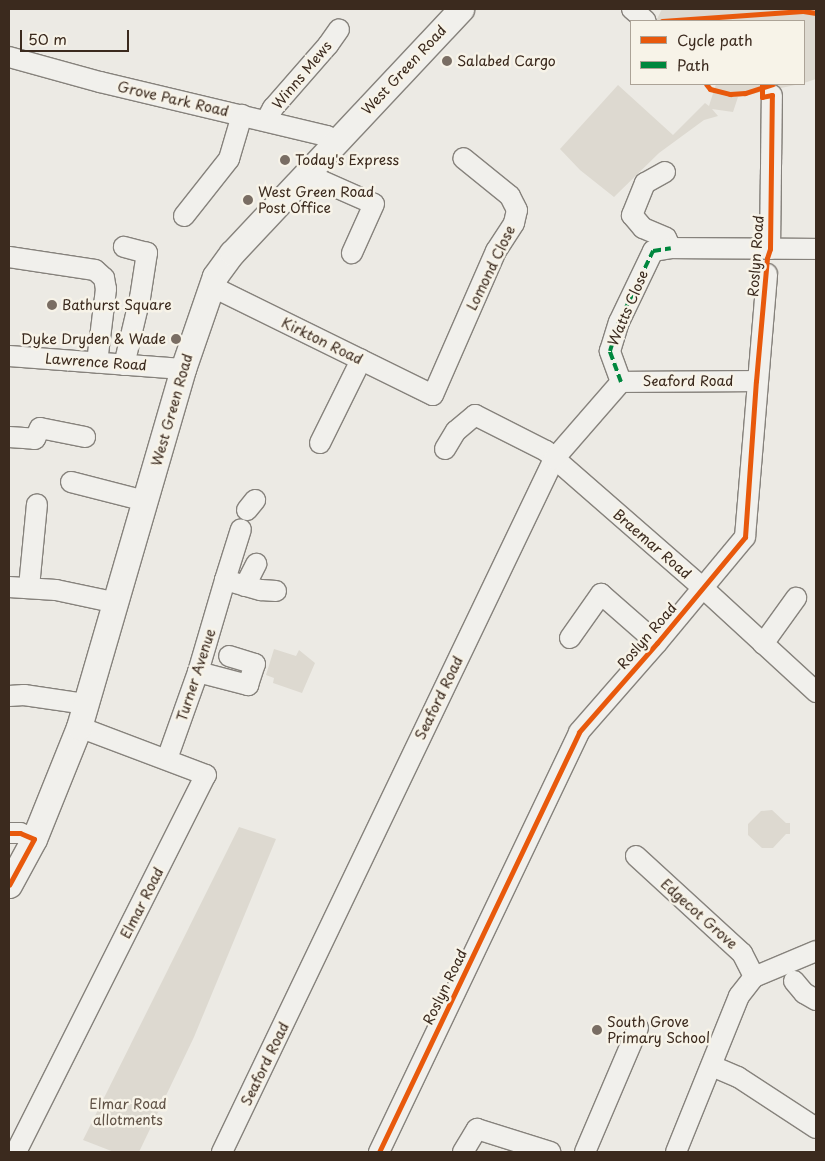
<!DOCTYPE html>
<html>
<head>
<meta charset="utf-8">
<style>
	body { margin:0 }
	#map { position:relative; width:825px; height:1161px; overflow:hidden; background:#eceae4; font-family:"Playpen Sans",sans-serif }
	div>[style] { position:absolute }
	.green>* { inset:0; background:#ddd9d0 }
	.roads { filter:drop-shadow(1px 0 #86827c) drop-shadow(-1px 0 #86827c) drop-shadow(0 1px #86827c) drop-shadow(0 -1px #86827c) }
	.minor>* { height:20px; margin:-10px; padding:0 10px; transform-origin:10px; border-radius:10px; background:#f1f0ec }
	.major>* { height:25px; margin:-12.5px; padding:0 12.5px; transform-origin:12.5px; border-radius:12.5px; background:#f1f0ec }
	.quiet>* { height:4px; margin-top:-2px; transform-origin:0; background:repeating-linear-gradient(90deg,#00873e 0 8px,transparent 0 12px) }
	.cycleway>* { height:5px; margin:-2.5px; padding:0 2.5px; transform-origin:2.5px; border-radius:2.5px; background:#e8590c }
	.dots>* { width:14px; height:14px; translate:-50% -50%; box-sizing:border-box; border:2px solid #f7f3e8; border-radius:50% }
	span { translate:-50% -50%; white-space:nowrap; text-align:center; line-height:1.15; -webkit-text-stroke:5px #f7f3e8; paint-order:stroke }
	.poi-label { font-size:14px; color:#3b2a1e }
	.left { translate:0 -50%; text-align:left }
	.right { translate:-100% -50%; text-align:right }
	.street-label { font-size:14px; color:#3b2a1e }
	.park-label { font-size:14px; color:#605246 }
	.frame { position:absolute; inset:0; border:10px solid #3b2a1e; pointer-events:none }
	.legend { position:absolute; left:630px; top:20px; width:175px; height:65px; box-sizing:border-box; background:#f7f3e8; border:1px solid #aca397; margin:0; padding:6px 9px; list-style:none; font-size:15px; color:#3b2a1e }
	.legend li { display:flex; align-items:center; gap:10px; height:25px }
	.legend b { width:25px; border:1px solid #aca397 }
	.scale { position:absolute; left:20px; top:30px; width:109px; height:22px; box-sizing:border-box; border:2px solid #3b2a1e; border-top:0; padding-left:6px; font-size:15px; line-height:18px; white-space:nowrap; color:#3b2a1e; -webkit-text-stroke:4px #f7f3e8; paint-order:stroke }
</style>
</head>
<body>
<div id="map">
	<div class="green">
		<div style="clip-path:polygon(662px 9px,816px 9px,816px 79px,804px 83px,804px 21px,656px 21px)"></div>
		<div style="clip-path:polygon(716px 84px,800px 84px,738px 97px,733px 112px,712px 109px,718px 116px,704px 120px,659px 153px,614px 197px,580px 170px,560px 149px,618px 85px,673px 135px,705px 103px,709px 106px)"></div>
		<div style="clip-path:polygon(274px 649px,296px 656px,299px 650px,315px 663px,302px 693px,273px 683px,274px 678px,266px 675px)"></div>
		<div style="clip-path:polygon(772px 810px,786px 823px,790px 823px,790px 834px,786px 834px,773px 848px,762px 848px,748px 835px,748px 824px,761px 811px)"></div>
		<div style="clip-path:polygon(239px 827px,276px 839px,194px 1037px,139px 1152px,114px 1152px,83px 1140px)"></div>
	</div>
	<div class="roads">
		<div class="minor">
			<div style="left:632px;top:9px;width:18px;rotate:41deg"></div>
			<div style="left:9px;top:57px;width:94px;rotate:15.4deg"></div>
			<div style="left:100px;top:82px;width:233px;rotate:13.4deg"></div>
			<div style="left:327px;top:136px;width:11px;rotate:34deg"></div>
			<div style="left:266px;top:121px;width:15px;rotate:-62deg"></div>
			<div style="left:273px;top:108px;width:84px;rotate:-48.9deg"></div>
			<div style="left:328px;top:45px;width:19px;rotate:-55deg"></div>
			<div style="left:665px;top:172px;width:23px;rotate:151deg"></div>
			<div style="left:645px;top:183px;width:35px;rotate:112deg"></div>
			<div style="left:632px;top:215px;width:17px;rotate:50deg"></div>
			<div style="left:643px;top:228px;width:25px;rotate:23deg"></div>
			<div style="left:666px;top:238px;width:11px;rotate:63deg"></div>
			<div style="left:306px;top:174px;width:74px;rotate:23.8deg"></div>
			<div style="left:374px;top:204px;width:54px;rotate:114.2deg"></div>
			<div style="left:184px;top:216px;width:73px;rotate:-51.7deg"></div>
			<div style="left:229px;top:159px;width:46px;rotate:-73.5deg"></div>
			<div style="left:770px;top:249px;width:154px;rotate:-89.3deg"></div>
			<div style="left:9px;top:257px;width:87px;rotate:8.6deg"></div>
			<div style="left:95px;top:270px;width:12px;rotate:42deg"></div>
			<div style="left:104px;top:278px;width:11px;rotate:80deg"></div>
			<div style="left:106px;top:289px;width:74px;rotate:97deg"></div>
			<div style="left:211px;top:286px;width:247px;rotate:26.2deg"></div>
			<div style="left:433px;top:395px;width:157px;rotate:-66.4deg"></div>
			<div style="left:496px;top:251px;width:33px;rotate:-57deg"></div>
			<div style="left:514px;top:223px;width:13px;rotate:-77deg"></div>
			<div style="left:517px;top:210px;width:16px;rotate:-117deg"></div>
			<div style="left:510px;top:196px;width:60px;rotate:-141deg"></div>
			<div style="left:9px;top:356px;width:174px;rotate:4.3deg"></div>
			<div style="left:124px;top:365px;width:69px;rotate:-76.6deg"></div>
			<div style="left:140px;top:298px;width:46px;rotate:-81.2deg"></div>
			<div style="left:147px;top:253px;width:24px;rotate:-165deg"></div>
			<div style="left:621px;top:382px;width:33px;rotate:-110deg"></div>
			<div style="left:610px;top:351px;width:30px;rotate:-73deg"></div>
			<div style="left:619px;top:322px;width:79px;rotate:-64.4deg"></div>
			<div style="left:653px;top:251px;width:18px;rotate:-9deg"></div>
			<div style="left:671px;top:248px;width:145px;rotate:0.4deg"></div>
			<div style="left:9px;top:437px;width:26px;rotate:4deg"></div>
			<div style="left:35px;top:439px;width:12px;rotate:-66deg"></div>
			<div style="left:40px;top:428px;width:46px;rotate:11.3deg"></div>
			<div style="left:320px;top:443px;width:93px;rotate:-63.7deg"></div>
			<div style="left:445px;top:449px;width:21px;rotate:-59deg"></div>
			<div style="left:456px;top:431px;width:25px;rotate:-40deg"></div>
			<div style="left:475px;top:415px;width:80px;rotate:26.9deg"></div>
			<div style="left:546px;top:451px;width:208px;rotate:41.1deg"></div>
			<div style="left:703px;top:588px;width:154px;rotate:42.6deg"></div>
			<div style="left:71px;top:482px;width:76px;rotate:14.4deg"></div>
			<div style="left:247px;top:510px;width:13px;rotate:-51deg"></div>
			<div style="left:225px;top:580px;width:53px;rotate:-72.6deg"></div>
			<div style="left:245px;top:586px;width:25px;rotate:-63deg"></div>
			<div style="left:9px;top:587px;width:47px;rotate:3.7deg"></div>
			<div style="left:56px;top:590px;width:62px;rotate:12deg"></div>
			<div style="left:29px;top:587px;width:83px;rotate:-84.5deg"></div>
			<div style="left:570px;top:638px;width:54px;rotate:-54.8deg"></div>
			<div style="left:601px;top:594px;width:74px;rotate:41.2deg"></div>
			<div style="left:763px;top:644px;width:57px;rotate:-54.3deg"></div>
			<div style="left:198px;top:672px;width:52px;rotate:14.6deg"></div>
			<div style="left:248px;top:685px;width:22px;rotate:-72deg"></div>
			<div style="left:255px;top:664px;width:27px;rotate:-163deg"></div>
			<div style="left:9px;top:696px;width:15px;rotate:-4deg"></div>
			<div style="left:24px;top:695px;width:63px;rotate:8.3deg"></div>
			<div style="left:167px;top:759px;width:92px;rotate:-70.4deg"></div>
			<div style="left:198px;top:672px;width:96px;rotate:-73.6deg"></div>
			<div style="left:225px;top:580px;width:37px;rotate:16deg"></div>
			<div style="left:261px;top:590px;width:15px;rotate:4deg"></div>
			<div style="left:9px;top:833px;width:11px"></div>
			<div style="left:20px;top:833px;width:15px;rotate:23deg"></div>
			<div style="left:636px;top:856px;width:144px;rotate:42.5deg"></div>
			<div style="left:742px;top:953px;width:27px;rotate:63deg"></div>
			<div style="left:794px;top:981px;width:16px;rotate:50deg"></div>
			<div style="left:804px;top:993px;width:14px;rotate:30deg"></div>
			<div style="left:712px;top:1066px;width:28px;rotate:23deg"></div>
			<div style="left:738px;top:1077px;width:93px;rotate:33.2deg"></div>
			<div style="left:16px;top:1152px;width:422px;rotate:-63.3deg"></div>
			<div style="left:206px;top:775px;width:136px;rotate:-159.3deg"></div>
			<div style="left:222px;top:1152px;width:768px;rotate:-64.4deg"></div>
			<div style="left:554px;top:459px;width:102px;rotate:-49deg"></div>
			<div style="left:621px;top:382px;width:135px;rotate:-0.4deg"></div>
			<div style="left:379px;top:1152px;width:465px;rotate:-64.5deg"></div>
			<div style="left:579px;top:732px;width:118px;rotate:-48.8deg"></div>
			<div style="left:657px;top:643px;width:138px;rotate:-50.3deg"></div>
			<div style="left:745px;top:537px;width:264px;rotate:-85.2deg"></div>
			<div style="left:463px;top:1152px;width:27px;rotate:-59deg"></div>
			<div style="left:477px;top:1129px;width:77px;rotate:17.5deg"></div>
			<div style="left:585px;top:1152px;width:135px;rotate:-66.9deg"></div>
			<div style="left:676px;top:1152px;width:168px;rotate:-68deg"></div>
			<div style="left:739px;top:996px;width:24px;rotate:-52deg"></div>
			<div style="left:754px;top:977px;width:67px;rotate:-22.8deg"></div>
		</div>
		<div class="major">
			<div style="left:9px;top:885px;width:52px;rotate:-61.5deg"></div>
			<div style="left:34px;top:839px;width:121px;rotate:-68.1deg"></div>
			<div style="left:79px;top:727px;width:373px;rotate:-73.8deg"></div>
			<div style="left:183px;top:369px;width:98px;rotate:-71deg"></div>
			<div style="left:215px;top:276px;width:29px;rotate:-54deg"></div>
			<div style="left:232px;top:253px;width:335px;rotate:-46.8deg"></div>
		</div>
	</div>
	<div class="quiet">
		<div style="left:621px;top:382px;width:33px;rotate:-110deg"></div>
		<div style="left:610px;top:351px;width:30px;rotate:-73deg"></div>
		<div style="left:619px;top:322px;width:79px;rotate:-64.4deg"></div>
		<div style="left:653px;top:251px;width:18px;rotate:-9deg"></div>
	</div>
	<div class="cycleway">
		<div style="left:662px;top:21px;width:141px;rotate:-4.1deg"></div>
		<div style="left:803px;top:11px;width:13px;rotate:9deg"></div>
		<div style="left:706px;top:84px;width:6px;rotate:51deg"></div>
		<div style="left:710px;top:89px;width:21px;rotate:14deg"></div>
		<div style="left:730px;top:94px;width:15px;rotate:-4deg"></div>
		<div style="left:745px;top:93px;width:29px;rotate:-18deg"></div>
		<div style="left:9px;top:833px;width:11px"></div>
		<div style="left:20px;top:833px;width:15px;rotate:23deg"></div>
		<div style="left:34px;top:839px;width:52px;rotate:118.5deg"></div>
		<div style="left:379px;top:1152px;width:465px;rotate:-64.5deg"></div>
		<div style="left:579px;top:732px;width:118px;rotate:-48.8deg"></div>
		<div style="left:657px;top:643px;width:138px;rotate:-50.3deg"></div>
		<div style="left:745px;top:537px;width:156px;rotate:-86deg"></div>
		<div style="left:756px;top:381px;width:123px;rotate:-84.9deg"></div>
		<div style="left:767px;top:258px;width:9px;rotate:-72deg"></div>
		<div style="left:770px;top:249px;width:154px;rotate:-89.3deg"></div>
		<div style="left:772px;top:95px;width:10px;rotate:169deg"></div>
		<div style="left:762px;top:97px;width:13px;rotate:-90deg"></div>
	</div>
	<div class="dots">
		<div style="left:447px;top:61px;background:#796d63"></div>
		<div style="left:285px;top:160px;background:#796d63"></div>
		<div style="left:248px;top:200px;background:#796d63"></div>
		<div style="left:52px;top:305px;background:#796d63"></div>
		<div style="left:176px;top:339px;background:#796d63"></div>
		<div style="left:597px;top:1030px;background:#796d63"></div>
	</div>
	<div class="poi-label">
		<span class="left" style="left:457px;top:61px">Salabed Cargo</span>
		<span class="left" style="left:295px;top:160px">Today's Express</span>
		<span class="left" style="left:258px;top:200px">West Green Road<br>Post Office</span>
		<span class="left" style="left:62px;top:305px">Bathurst Square</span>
		<span class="right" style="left:166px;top:339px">Dyke Dryden &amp; Wade</span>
		<span class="left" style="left:607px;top:1030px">South Grove<br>Primary School</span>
	</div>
	<div class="street-label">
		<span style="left:404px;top:70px;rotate:-47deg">West Green Road</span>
		<span style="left:302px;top:75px;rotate:-50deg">Winns Mews</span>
		<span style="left:173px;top:99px;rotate:13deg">Grove Park Road</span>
		<span style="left:756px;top:256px;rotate:-86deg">Roslyn Road</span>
		<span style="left:491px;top:268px;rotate:-64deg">Lomond Close</span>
		<span style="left:628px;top:308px;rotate:-67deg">Watts Close</span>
		<span style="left:322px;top:341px;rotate:26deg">Kirkton Road</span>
		<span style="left:96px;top:362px;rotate:4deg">Lawrence Road</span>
		<span style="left:688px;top:381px">Seaford Road</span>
		<span style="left:172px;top:410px;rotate:-74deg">West Green Road</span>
		<span style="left:652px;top:544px;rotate:41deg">Braemar Road</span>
		<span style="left:647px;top:636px;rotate:-49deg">Roslyn Road</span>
		<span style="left:196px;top:675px;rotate:-72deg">Turner Avenue</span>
		<span style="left:439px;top:698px;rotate:-64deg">Seaford Road</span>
		<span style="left:142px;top:903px;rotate:-63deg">Elmar Road</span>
		<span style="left:699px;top:914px;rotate:42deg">Edgecot Grove</span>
		<span style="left:445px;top:987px;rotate:-64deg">Roslyn Road</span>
		<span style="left:265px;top:1064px;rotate:-64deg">Seaford Road</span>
	</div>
	<div class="park-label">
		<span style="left:128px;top:1112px">Elmar Road<br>allotments</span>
	</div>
	<div class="frame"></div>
	<ul class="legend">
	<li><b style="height:6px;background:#e8590c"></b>Cycle path</li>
	<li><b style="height:6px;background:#00873e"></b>Path</li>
	</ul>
	<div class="scale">50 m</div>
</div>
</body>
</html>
